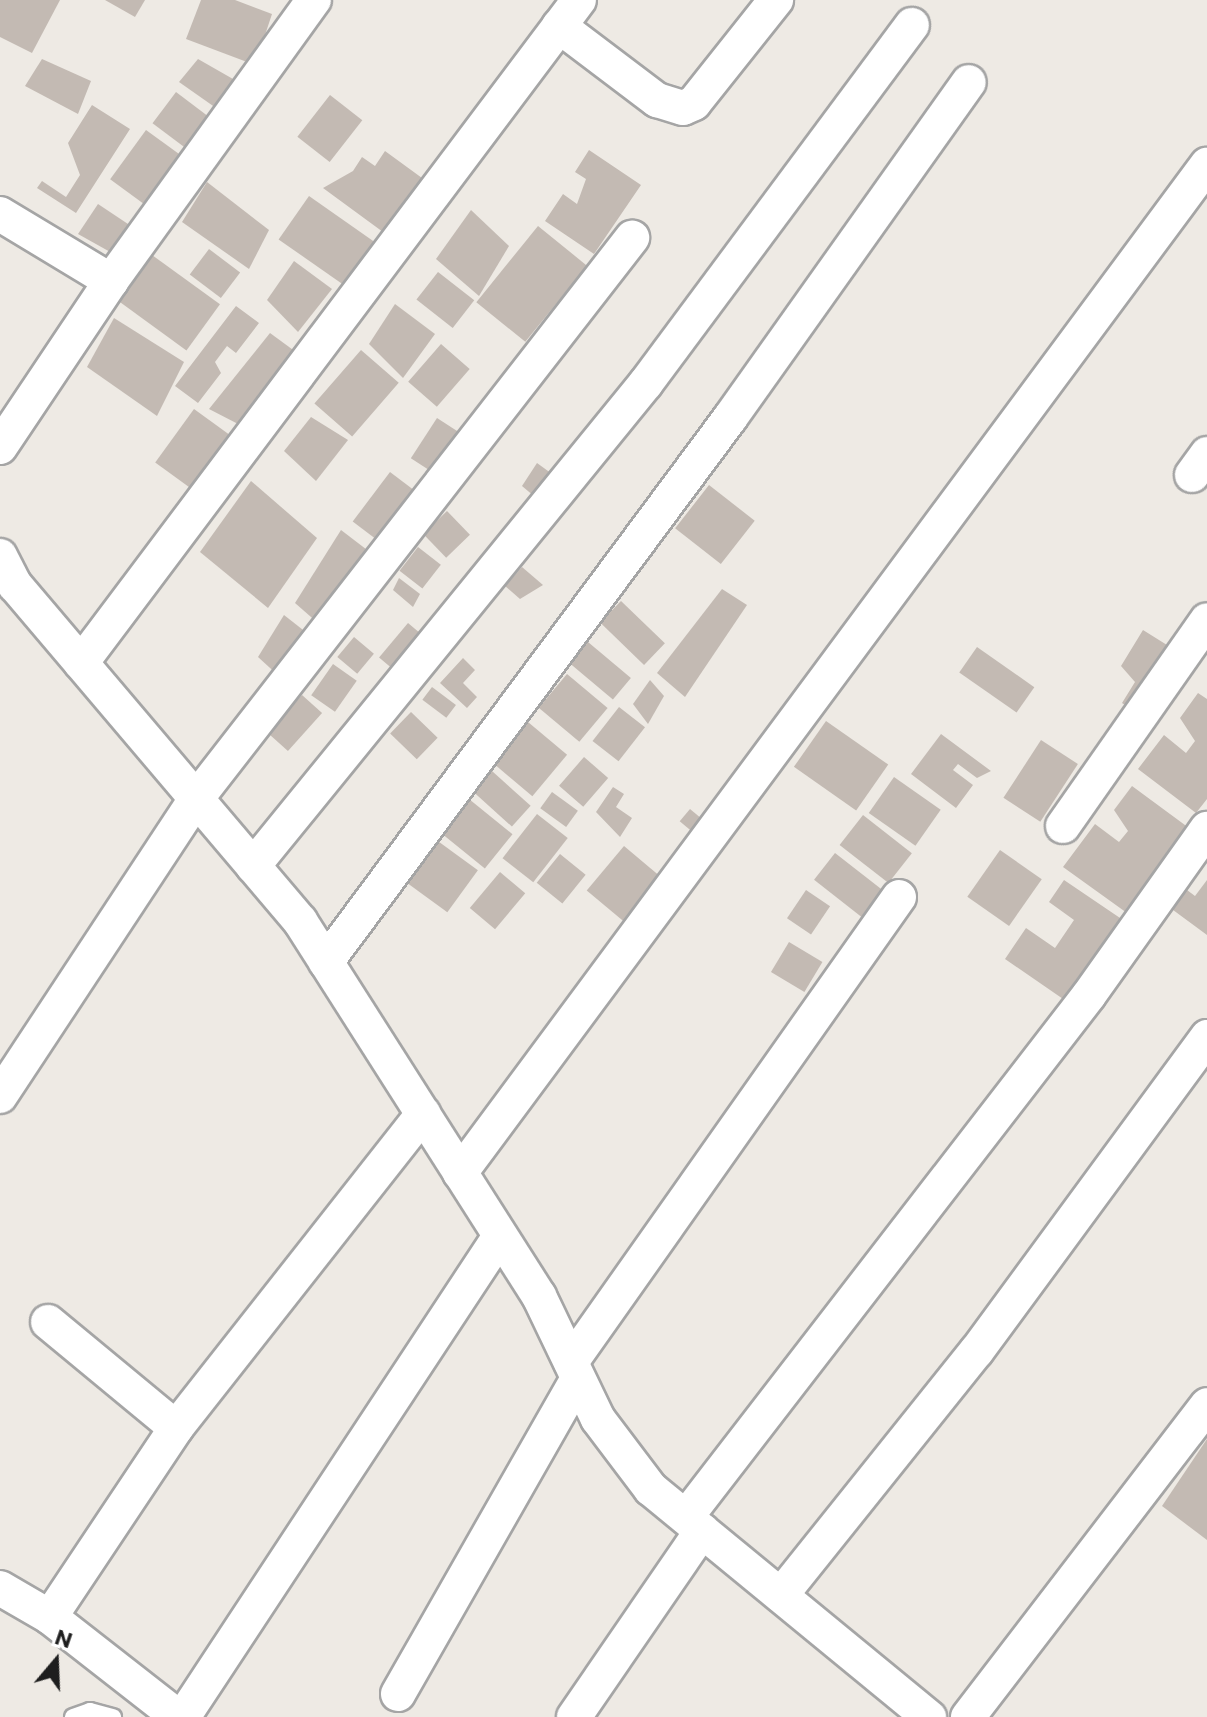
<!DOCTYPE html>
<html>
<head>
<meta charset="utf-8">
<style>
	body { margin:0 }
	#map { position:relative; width:1207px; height:1717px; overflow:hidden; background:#eeeae4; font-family:Commissioner,sans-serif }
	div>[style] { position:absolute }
	.building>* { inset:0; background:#c3bab3; transform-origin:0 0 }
	.roads { filter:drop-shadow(2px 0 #a5a5a5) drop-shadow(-2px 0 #a5a5a5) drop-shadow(0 2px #a5a5a5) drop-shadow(0 -2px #a5a5a5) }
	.lane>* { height:16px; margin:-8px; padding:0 8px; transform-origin:8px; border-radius:8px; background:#fff }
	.street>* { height:34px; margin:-17px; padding:0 17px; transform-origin:17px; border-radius:17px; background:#fff }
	span { translate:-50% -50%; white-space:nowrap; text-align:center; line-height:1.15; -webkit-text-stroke:6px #fff; paint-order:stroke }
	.north { position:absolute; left:16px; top:1621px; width:80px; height:80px; -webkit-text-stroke:6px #fff; paint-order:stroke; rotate:19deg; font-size:22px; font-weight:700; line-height:32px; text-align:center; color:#1e1e1e }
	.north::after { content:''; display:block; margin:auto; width:28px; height:36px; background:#1e1e1e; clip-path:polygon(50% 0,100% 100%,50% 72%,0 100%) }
</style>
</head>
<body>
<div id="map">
	<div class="building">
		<div style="clip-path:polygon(0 0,60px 0,32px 53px,0 37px)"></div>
		<div style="clip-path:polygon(105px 0,145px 0,135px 17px)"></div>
		<div style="clip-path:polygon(201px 0,235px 0,272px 14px,255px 65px,186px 39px)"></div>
		<div style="clip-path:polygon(42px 59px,91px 81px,78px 114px,25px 86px)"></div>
		<div style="clip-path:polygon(198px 59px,233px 79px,216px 108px,179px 82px)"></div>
		<div style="left:176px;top:92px;width:48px;height:39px;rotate:37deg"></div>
		<div style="left:330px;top:95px;width:41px;height:53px;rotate:38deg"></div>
		<div style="clip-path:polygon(92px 105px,130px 129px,76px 213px,37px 188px,42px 181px,66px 197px,80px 175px,68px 143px)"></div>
		<div style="left:146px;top:130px;width:46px;height:61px;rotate:36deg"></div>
		<div style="clip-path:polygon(589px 150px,641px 185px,594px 254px,545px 221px,563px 194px,577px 204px,586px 179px,575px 172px)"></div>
		<div style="clip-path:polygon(385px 151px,422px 178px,383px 232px,323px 188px,353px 171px,362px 157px,375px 166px)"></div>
		<div style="clip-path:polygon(207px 182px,269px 230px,249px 269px,182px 222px)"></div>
		<div style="left:309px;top:196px;width:87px;height:53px;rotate:35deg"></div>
		<div style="clip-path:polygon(98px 204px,134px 228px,112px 253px,78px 234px)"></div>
		<div style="clip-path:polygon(471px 210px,509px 246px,479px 296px,436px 259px)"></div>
		<div style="left:538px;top:226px;width:63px;height:98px;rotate:39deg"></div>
		<div style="left:209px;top:249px;width:39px;height:32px;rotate:37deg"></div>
		<div style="left:152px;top:255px;width:84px;height:57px;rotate:36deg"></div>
		<div style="clip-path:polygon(294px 261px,332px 289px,298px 332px,267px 300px)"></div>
		<div style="left:438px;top:272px;width:46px;height:35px;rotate:38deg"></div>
		<div style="clip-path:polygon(395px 304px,435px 334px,403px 378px,369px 344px)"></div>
		<div style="clip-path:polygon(236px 306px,259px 323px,236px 353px,227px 346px,215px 362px,221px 373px,198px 403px,175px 386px)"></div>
		<div style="clip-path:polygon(114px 318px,184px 362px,157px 416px,87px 367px)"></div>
		<div style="clip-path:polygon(270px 333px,300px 355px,240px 425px,209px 409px)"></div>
		<div style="left:441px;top:344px;width:38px;height:50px;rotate:41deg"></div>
		<div style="left:361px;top:350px;width:50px;height:71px;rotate:41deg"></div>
		<div style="left:194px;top:409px;width:46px;height:66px;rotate:36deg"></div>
		<div style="clip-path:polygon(311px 417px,348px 440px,316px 481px,284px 451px)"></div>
		<div style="left:437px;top:418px;width:35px;height:48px;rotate:33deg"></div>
		<div style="clip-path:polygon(537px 463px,559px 479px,541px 502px,522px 486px)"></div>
		<div style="left:390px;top:472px;width:36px;height:62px;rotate:37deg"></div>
		<div style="clip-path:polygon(251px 481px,317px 538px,268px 608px,200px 552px)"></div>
		<div style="left:709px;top:485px;width:58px;height:55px;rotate:38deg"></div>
		<div style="left:447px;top:511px;width:33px;height:33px;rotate:46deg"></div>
		<div style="clip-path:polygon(341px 530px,375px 556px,319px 624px,295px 603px)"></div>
		<div style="left:418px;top:547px;width:29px;height:30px;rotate:38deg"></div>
		<div style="clip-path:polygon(522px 567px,543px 585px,520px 599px,505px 586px)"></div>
		<div style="clip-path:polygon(399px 578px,420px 594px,413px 607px,393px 590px)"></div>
		<div style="clip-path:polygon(722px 589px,747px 605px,685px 697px,657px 673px)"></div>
		<div style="left:621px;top:601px;width:61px;height:30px;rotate:44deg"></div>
		<div style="clip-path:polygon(284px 615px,312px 637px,281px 678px,258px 657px)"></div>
		<div style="left:408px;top:623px;width:26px;height:45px;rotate:40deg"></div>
		<div style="clip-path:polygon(1143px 630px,1175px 650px,1135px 712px,1122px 703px,1135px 682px,1121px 666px)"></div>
		<div style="left:354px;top:637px;width:26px;height:26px;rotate:40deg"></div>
		<div style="left:588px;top:642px;width:56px;height:28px;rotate:40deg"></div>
		<div style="left:977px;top:647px;width:70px;height:31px;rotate:35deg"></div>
		<div style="clip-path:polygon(463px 658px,475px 670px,463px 683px,477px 697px,467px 708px,440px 683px)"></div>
		<div style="left:333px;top:664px;width:29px;height:38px;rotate:35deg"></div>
		<div style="left:567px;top:674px;width:53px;height:44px;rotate:40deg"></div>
		<div style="clip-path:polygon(650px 680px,664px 696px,648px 724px,633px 704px)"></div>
		<div style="left:432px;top:687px;width:30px;height:16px;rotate:37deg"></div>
		<div style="clip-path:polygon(1198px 693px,1207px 699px,1207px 799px,1196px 813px,1138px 769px,1164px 735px,1186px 753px,1195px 741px,1180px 718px)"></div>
		<div style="left:302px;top:695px;width:27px;height:51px;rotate:42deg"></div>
		<div style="left:619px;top:707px;width:33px;height:43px;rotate:38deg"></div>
		<div style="left:411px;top:712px;width:37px;height:30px;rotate:44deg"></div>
		<div style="left:826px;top:721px;width:76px;height:56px;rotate:35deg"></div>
		<div style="left:528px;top:722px;width:51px;height:54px;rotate:40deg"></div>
		<div style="clip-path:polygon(941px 734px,991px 771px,977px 778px,958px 764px,953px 770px,973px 785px,956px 808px,911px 774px)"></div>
		<div style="left:1041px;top:740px;width:44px;height:69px;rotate:33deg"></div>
		<div style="left:584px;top:757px;width:32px;height:38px;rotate:41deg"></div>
		<div style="left:492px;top:771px;width:52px;height:28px;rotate:42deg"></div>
		<div style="left:894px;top:777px;width:57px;height:44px;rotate:35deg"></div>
		<div style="clip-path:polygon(1132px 786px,1189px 828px,1127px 913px,1063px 867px,1095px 824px,1119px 842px,1128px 831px,1114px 810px)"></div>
		<div style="clip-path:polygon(613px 787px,624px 794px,616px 807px,632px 818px,620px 837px,596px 812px)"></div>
		<div style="left:552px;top:792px;width:32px;height:20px;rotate:36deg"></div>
		<div style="left:469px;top:799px;width:56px;height:44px;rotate:39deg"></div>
		<div style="left:690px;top:809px;width:25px;height:16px;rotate:40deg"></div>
		<div style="left:537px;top:814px;width:39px;height:56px;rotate:38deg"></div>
		<div style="left:863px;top:815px;width:62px;height:38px;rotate:38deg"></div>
		<div style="left:435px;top:839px;width:53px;height:52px;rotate:36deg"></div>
		<div style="left:624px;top:846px;width:52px;height:58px;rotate:40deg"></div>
		<div style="left:1000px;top:850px;width:51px;height:57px;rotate:35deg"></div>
		<div style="left:835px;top:853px;width:70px;height:34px;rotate:38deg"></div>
		<div style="left:560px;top:854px;width:33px;height:37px;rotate:39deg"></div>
		<div style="left:500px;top:872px;width:33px;height:47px;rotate:40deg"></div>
		<div style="clip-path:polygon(1064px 880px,1123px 920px,1066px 1001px,1005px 959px,1026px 928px,1055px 948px,1074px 920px,1049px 902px)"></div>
		<div style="clip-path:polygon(1207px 880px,1207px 935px,1169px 907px,1183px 887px,1195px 896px)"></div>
		<div style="left:806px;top:890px;width:29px;height:34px;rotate:34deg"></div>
		<div style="left:789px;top:942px;width:39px;height:35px;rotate:31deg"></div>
		<div style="clip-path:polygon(1207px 1439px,1207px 1540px,1162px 1506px)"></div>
	</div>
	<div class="roads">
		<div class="lane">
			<div style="left:73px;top:1717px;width:18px;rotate:-19deg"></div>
			<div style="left:90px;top:1711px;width:24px;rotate:15deg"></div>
		</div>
		<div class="street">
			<div style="left:559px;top:26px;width:123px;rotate:37.1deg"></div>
			<div style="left:657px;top:100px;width:27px;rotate:17deg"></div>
			<div style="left:683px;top:108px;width:12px;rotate:-24deg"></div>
			<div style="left:694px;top:103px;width:132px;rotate:-51.5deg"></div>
			<div style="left:0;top:214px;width:130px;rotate:31.1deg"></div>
			<div style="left:0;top:447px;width:200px;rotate:-56.2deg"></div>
			<div style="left:111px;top:281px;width:347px;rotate:-54.2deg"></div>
			<div style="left:1192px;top:475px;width:26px;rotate:-54deg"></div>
			<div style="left:0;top:556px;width:33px;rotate:63deg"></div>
			<div style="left:15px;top:585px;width:441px;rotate:49.7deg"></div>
			<div style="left:300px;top:921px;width:445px;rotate:57.5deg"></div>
			<div style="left:539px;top:1296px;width:136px;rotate:64.4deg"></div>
			<div style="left:598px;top:1419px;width:88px;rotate:52.9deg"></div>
			<div style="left:651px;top:1489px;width:360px;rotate:39.4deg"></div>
			<div style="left:81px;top:663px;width:829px;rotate:-53.09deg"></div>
			<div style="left:1063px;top:826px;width:251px;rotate:-55deg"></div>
			<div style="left:253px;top:866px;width:623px;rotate:-50.87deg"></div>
			<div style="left:646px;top:383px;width:446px;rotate:-53.4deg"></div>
			<div style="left:326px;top:962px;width:678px;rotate:-53.4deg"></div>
			<div style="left:730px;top:418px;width:412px;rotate:-54.6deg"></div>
			<div style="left:0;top:1096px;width:356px;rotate:-56.6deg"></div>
			<div style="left:196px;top:799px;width:711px;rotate:-52.15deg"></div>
			<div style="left:460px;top:1173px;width:1255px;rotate:-53.46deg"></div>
			<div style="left:48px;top:1322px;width:166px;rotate:39.6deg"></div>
			<div style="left:571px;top:1362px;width:569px;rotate:-54.8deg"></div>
			<div style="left:686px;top:1517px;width:659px;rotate:-52.33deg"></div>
			<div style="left:1089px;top:995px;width:204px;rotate:-54.6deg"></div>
			<div style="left:0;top:1588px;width:58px;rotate:30.1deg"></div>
			<div style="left:50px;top:1617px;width:162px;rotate:38deg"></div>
			<div style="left:781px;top:1595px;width:312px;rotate:-51.3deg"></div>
			<div style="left:976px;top:1352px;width:391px;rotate:-53.7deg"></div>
			<div style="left:50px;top:1617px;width:227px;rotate:-56.3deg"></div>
			<div style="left:176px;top:1428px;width:400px;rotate:-51.8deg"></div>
			<div style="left:398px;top:1694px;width:363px;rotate:-60.3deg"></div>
			<div style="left:183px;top:1717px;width:576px;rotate:-56.61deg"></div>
			<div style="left:574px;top:1717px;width:226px;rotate:-55.5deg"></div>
			<div style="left:968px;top:1717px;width:393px;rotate:-52.5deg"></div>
		</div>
	</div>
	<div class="north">N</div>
</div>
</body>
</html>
